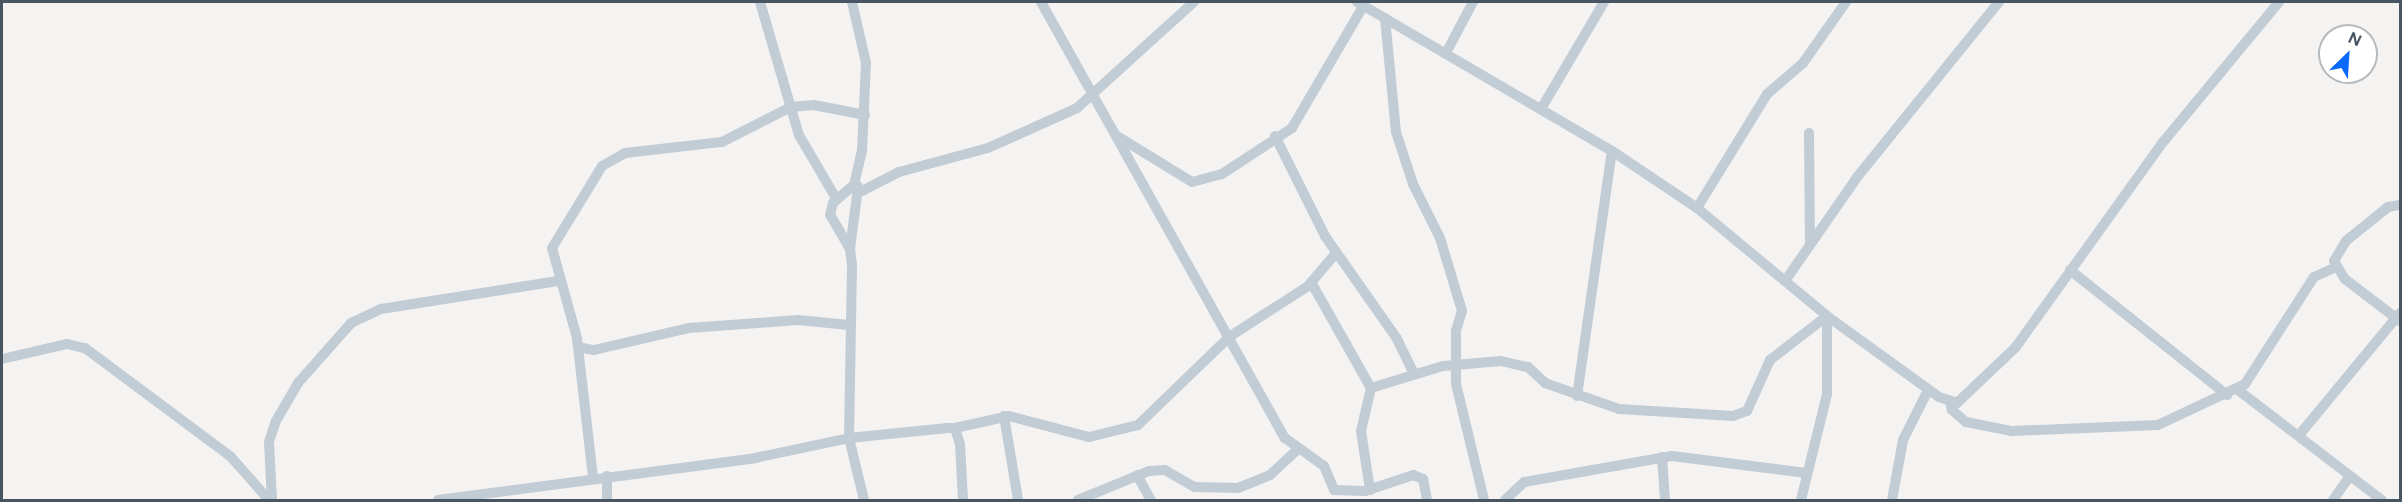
<!DOCTYPE html>
<html>
<head>
<meta charset="utf-8">
<style>
	body { margin:0 }
	#map { position:relative; width:2402px; height:502px; overflow:hidden; background:#f5f2f2; font-family:Figtree,sans-serif }
	div>[style] { position:absolute }
	.street>* { height:10px; margin:-5px; padding:0 5px; transform-origin:5px; border-radius:5px; background:#c2ccd5 }
	span { translate:-50% -50%; white-space:nowrap; text-align:center; line-height:1.15; -webkit-text-stroke:4.5px #fff; paint-order:stroke }
	.frame { position:absolute; inset:0; border:3px solid #485562; pointer-events:none }
	.north { position:absolute; left:2318px; top:24px; width:60px; height:60px; box-sizing:border-box; background:#fff; border:2px solid #b6bbc0; border-radius:50%; rotate:25deg; font-size:16px; font-weight:700; line-height:24px; text-align:center; color:#485562 }
	.north::after { content:''; display:block; margin:auto; width:21px; height:27px; background:#0969f8; clip-path:polygon(50% 0,100% 100%,50% 72%,0 100%) }
</style>
</head>
<body>
<div id="map">
	<div class="street">
		<div style="left:760px;top:2px;width:139px;rotate:73.7deg"></div>
		<div style="left:799px;top:135px;width:75px;rotate:59.7deg"></div>
		<div style="left:1041px;top:2px;width:500px;rotate:60.8deg"></div>
		<div style="left:1285px;top:438px;width:48px;rotate:35.7deg"></div>
		<div style="left:1324px;top:466px;width:26px;rotate:67deg"></div>
		<div style="left:1334px;top:490px;width:31px;rotate:2deg"></div>
		<div style="left:1365px;top:491px;width:51px;rotate:-18.4deg"></div>
		<div style="left:1413px;top:475px;width:11px;rotate:22deg"></div>
		<div style="left:1423px;top:479px;width:21px;rotate:79deg"></div>
		<div style="left:1357px;top:2px;width:295px;rotate:30.3deg"></div>
		<div style="left:1612px;top:151px;width:102px;rotate:33.8deg"></div>
		<div style="left:1697px;top:208px;width:169px;rotate:39.7deg"></div>
		<div style="left:1827px;top:316px;width:138px;rotate:35.9deg"></div>
		<div style="left:1939px;top:397px;width:19px;rotate:18deg"></div>
		<div style="left:1957px;top:403px;width:80px;rotate:-43.5deg"></div>
		<div style="left:2015px;top:348px;width:255px;rotate:-54.3deg"></div>
		<div style="left:2164px;top:141px;width:180px;rotate:-50.4deg"></div>
		<div style="left:1385px;top:18px;width:115px;rotate:84.5deg"></div>
		<div style="left:1396px;top:132px;width:55px;rotate:71.9deg"></div>
		<div style="left:1413px;top:184px;width:60px;rotate:63.4deg"></div>
		<div style="left:1440px;top:238px;width:76px;rotate:73.2deg"></div>
		<div style="left:1462px;top:311px;width:21px;rotate:107deg"></div>
		<div style="left:1456px;top:331px;width:53px;rotate:90deg"></div>
		<div style="left:1456px;top:384px;width:119px;rotate:76.4deg"></div>
		<div style="left:1446px;top:53px;width:58px;rotate:-62.1deg"></div>
		<div style="left:1541px;top:109px;width:124px;rotate:-59.5deg"></div>
		<div style="left:1809px;top:133px;width:111px;rotate:89.5deg"></div>
		<div style="left:1117px;top:136px;width:88px;rotate:31.5deg"></div>
		<div style="left:1192px;top:182px;width:31px;rotate:-15deg"></div>
		<div style="left:1222px;top:174px;width:84px;rotate:-33.3deg"></div>
		<div style="left:1292px;top:128px;width:143px;rotate:-59.7deg"></div>
		<div style="left:1275px;top:136px;width:112px;rotate:63.4deg"></div>
		<div style="left:1325px;top:236px;width:126px;rotate:55deg"></div>
		<div style="left:1397px;top:339px;width:39px;rotate:64deg"></div>
		<div style="left:858px;top:193px;width:46px;rotate:-27.1deg"></div>
		<div style="left:899px;top:172px;width:92px;rotate:-15.1deg"></div>
		<div style="left:988px;top:148px;width:98px;rotate:-24.2deg"></div>
		<div style="left:1077px;top:108px;width:158px;rotate:-42.2deg"></div>
		<div style="left:2400px;top:205px;width:12px;rotate:171deg"></div>
		<div style="left:2388px;top:207px;width:54px;rotate:141deg"></div>
		<div style="left:2346px;top:241px;width:23px;rotate:121deg"></div>
		<div style="left:2334px;top:261px;width:21px;rotate:59deg"></div>
		<div style="left:2345px;top:279px;width:69px;rotate:37.4deg"></div>
		<div style="left:1697px;top:208px;width:134px;rotate:-58.4deg"></div>
		<div style="left:1767px;top:94px;width:48px;rotate:-40.7deg"></div>
		<div style="left:1803px;top:63px;width:75px;rotate:-54.8deg"></div>
		<div style="left:850px;top:249px;width:63px;rotate:-82.6deg"></div>
		<div style="left:2070px;top:270px;width:201px;rotate:38.5deg"></div>
		<div style="left:1785px;top:281px;width:128px;rotate:-55.2deg"></div>
		<div style="left:1858px;top:176px;width:224px;rotate:-51deg"></div>
		<div style="left:1311px;top:282px;width:122px;rotate:60.5deg"></div>
		<div style="left:1371px;top:388px;width:44px;rotate:103.1deg"></div>
		<div style="left:1361px;top:431px;width:60px;rotate:81.3deg"></div>
		<div style="left:578px;top:347px;width:16px;rotate:11deg"></div>
		<div style="left:594px;top:350px;width:98px;rotate:-13deg"></div>
		<div style="left:689px;top:328px;width:109px;rotate:-4.2deg"></div>
		<div style="left:798px;top:320px;width:51px;rotate:5.6deg"></div>
		<div style="left:2px;top:359px;width:67px;rotate:-13deg"></div>
		<div style="left:67px;top:344px;width:18px;rotate:13deg"></div>
		<div style="left:85px;top:348px;width:182px;rotate:36.7deg"></div>
		<div style="left:231px;top:457px;width:57px;rotate:48.5deg"></div>
		<div style="left:1371px;top:388px;width:75px;rotate:-17deg"></div>
		<div style="left:1443px;top:366px;width:58px;rotate:-4.9deg"></div>
		<div style="left:1501px;top:361px;width:28px;rotate:13deg"></div>
		<div style="left:1528px;top:367px;width:23px;rotate:43deg"></div>
		<div style="left:1545px;top:383px;width:78px;rotate:19.4deg"></div>
		<div style="left:1619px;top:409px;width:114px;rotate:3.5deg"></div>
		<div style="left:1733px;top:416px;width:15px;rotate:-20deg"></div>
		<div style="left:1747px;top:411px;width:56px;rotate:-65.7deg"></div>
		<div style="left:1770px;top:360px;width:72px;rotate:-37.7deg"></div>
		<div style="left:2238px;top:390px;width:181px;rotate:37.4deg"></div>
		<div style="left:1577px;top:396px;width:247px;rotate:-81.9deg"></div>
		<div style="left:1950px;top:402px;width:8px;rotate:76deg"></div>
		<div style="left:1952px;top:410px;width:18px;rotate:41deg"></div>
		<div style="left:1966px;top:422px;width:47px;rotate:11.1deg"></div>
		<div style="left:2012px;top:431px;width:146px;rotate:-2.4deg"></div>
		<div style="left:2158px;top:425px;width:96px;rotate:-25.2deg"></div>
		<div style="left:2245px;top:384px;width:127px;rotate:-57.2deg"></div>
		<div style="left:2314px;top:277px;width:22px;rotate:-24deg"></div>
		<div style="left:1004px;top:416px;width:85px;rotate:80.5deg"></div>
		<div style="left:955px;top:428px;width:55px;rotate:-12.5deg"></div>
		<div style="left:1009px;top:416px;width:83px;rotate:14.7deg"></div>
		<div style="left:1089px;top:437px;width:50px;rotate:-13.8deg"></div>
		<div style="left:1138px;top:425px;width:127px;rotate:-44deg"></div>
		<div style="left:1229px;top:337px;width:94px;rotate:-32.8deg"></div>
		<div style="left:1308px;top:286px;width:43px;rotate:-49.7deg"></div>
		<div style="left:2300px;top:434px;width:157px;rotate:-50.4deg"></div>
		<div style="left:1662px;top:457px;width:43px;rotate:86deg"></div>
		<div style="left:1137px;top:475px;width:29px;rotate:61deg"></div>
		<div style="left:607px;top:476px;width:24px;rotate:90deg"></div>
		<div style="left:593px;top:477px;width:140px;rotate:-96.6deg"></div>
		<div style="left:577px;top:338px;width:93px;rotate:-105.5deg"></div>
		<div style="left:552px;top:248px;width:96px;rotate:-58.6deg"></div>
		<div style="left:602px;top:166px;width:26px;rotate:-29deg"></div>
		<div style="left:625px;top:153px;width:98px;rotate:-6.5deg"></div>
		<div style="left:722px;top:142px;width:77px;rotate:-26.9deg"></div>
		<div style="left:791px;top:107px;width:23px;rotate:-5deg"></div>
		<div style="left:814px;top:105px;width:52px;rotate:11.1deg"></div>
		<div style="left:272px;top:500px;width:58px;rotate:-93deg"></div>
		<div style="left:269px;top:442px;width:22px;rotate:-72deg"></div>
		<div style="left:276px;top:421px;width:44px;rotate:-59.9deg"></div>
		<div style="left:298px;top:383px;width:80px;rotate:-48.5deg"></div>
		<div style="left:351px;top:323px;width:33px;rotate:-25deg"></div>
		<div style="left:381px;top:309px;width:179px;rotate:-9deg"></div>
		<div style="left:438px;top:500px;width:320px;rotate:-7.5deg"></div>
		<div style="left:755px;top:458px;width:96px;rotate:-12deg"></div>
		<div style="left:849px;top:438px;width:173px;rotate:-89deg"></div>
		<div style="left:852px;top:265px;width:16px;rotate:-97deg"></div>
		<div style="left:850px;top:249px;width:39px;rotate:-120deg"></div>
		<div style="left:830px;top:215px;width:12px;rotate:-76deg"></div>
		<div style="left:833px;top:203px;width:28px;rotate:-41deg"></div>
		<div style="left:854px;top:185px;width:35px;rotate:-77deg"></div>
		<div style="left:862px;top:151px;width:88px;rotate:-87.4deg"></div>
		<div style="left:866px;top:63px;width:63px;rotate:-102.9deg"></div>
		<div style="left:864px;top:500px;width:64px;rotate:-103.6deg"></div>
		<div style="left:849px;top:438px;width:99px;rotate:-5.8deg"></div>
		<div style="left:947px;top:428px;width:8px"></div>
		<div style="left:955px;top:428px;width:17px;rotate:73deg"></div>
		<div style="left:960px;top:444px;width:56px;rotate:86.9deg"></div>
		<div style="left:1078px;top:500px;width:77px;rotate:-22.2deg"></div>
		<div style="left:1149px;top:471px;width:16px;rotate:-4deg"></div>
		<div style="left:1165px;top:470px;width:34px;rotate:30deg"></div>
		<div style="left:1195px;top:487px;width:43px;rotate:1.3deg"></div>
		<div style="left:1238px;top:488px;width:35px;rotate:-22deg"></div>
		<div style="left:1270px;top:475px;width:38px;rotate:-43deg"></div>
		<div style="left:1505px;top:500px;width:26px;rotate:-43deg"></div>
		<div style="left:1524px;top:482px;width:150px;rotate:-10deg"></div>
		<div style="left:1672px;top:456px;width:135px;rotate:7.2deg"></div>
		<div style="left:1801px;top:500px;width:109px;rotate:-76.2deg"></div>
		<div style="left:1827px;top:394px;width:78px;rotate:-90deg"></div>
		<div style="left:1892px;top:500px;width:61px;rotate:-79.6deg"></div>
		<div style="left:1903px;top:440px;width:56px;rotate:-63.4deg"></div>
		<div style="left:2333px;top:500px;width:29px;rotate:-55deg"></div>
	</div>
	<div class="frame"></div>
	<div class="north">N</div>
</div>
</body>
</html>
